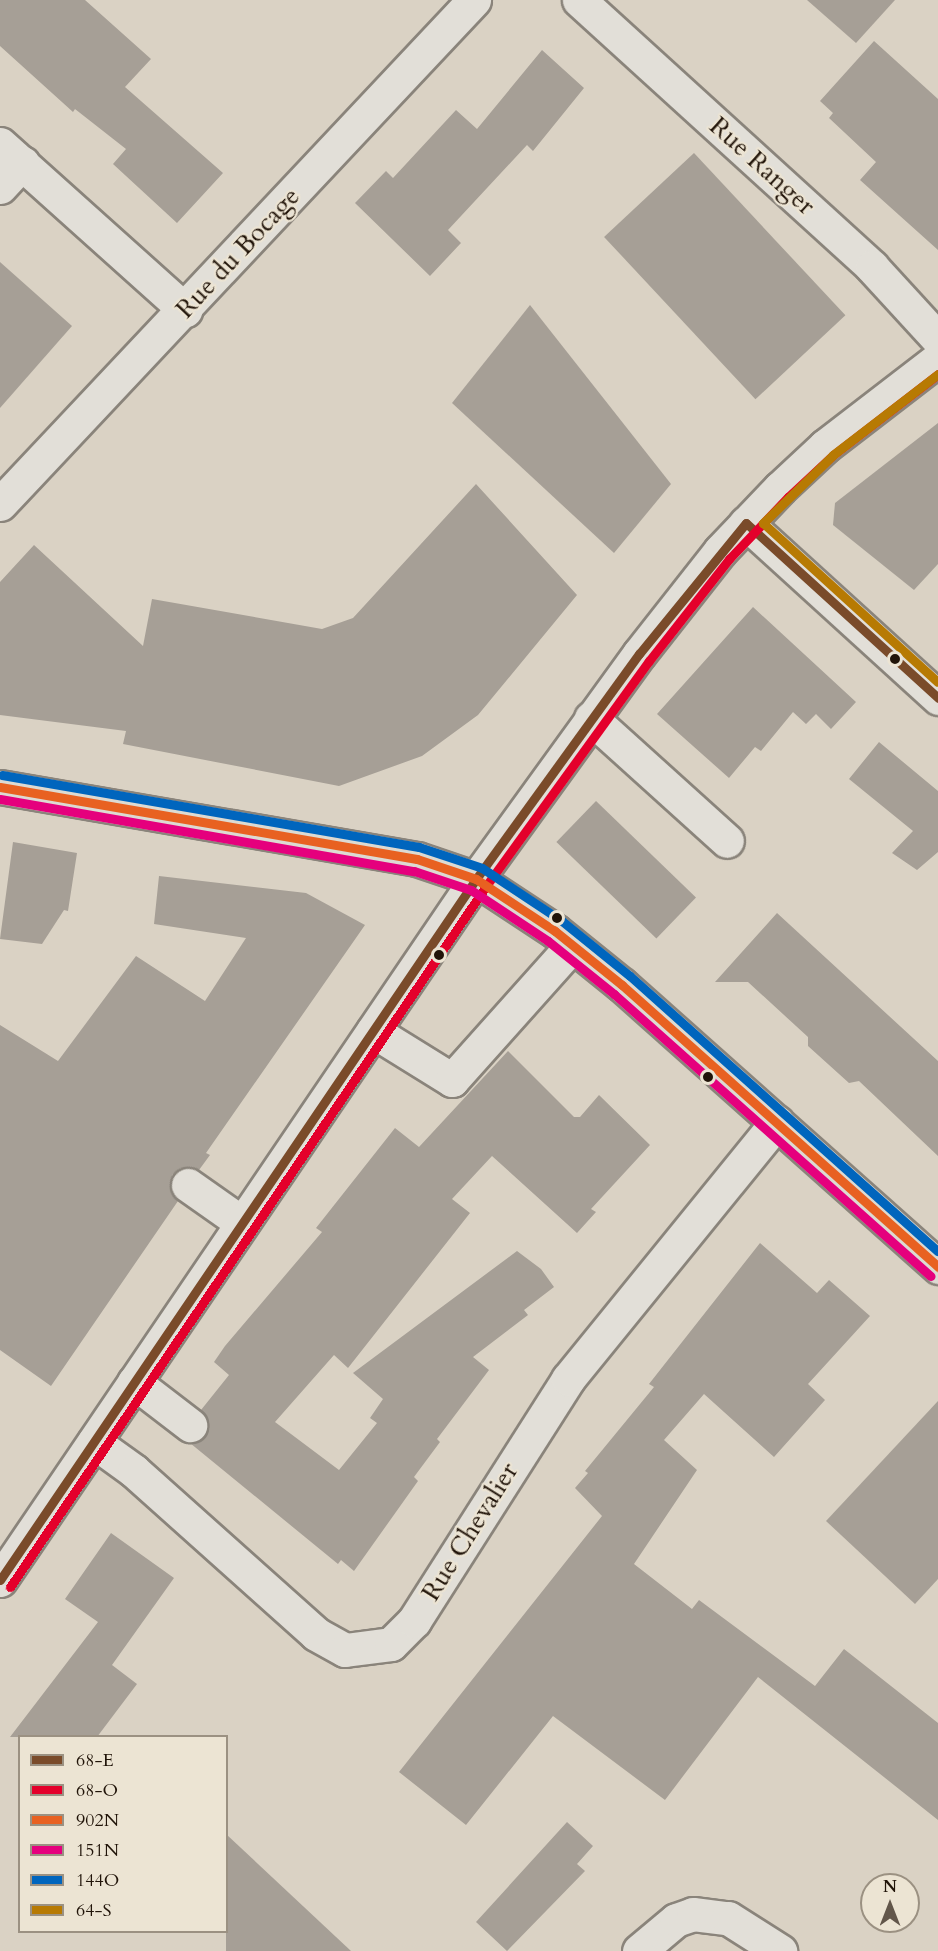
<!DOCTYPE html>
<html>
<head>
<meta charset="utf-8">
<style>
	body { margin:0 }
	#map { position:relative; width:938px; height:1951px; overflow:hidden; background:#dad2c4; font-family:Cardo,serif }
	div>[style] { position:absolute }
	.building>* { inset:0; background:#a69f96; transform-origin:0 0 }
	.roads { filter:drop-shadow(2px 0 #8a847b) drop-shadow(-2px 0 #8a847b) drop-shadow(0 2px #8a847b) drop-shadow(0 -2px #8a847b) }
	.minor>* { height:33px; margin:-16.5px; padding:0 16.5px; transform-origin:16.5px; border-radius:16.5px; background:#e2dfd8 }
	.major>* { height:33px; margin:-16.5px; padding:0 16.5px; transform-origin:16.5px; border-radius:16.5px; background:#dddad2 }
	.bus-1>* { height:9px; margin:-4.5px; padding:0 4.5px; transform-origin:4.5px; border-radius:4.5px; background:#7a4b2a }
	.bus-2>* { height:9px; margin:-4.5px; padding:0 4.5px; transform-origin:4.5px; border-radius:4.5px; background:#e4002b }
	.bus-3>* { height:9px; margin:-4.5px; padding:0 4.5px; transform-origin:4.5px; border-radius:4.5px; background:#e86121 }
	.bus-4>* { height:9px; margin:-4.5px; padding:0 4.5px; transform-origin:4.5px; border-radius:4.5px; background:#e5007d }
	.bus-5>* { height:9px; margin:-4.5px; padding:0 4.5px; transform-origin:4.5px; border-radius:4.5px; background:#0065bd }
	.bus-6>* { height:9px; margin:-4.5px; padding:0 4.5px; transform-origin:4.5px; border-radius:4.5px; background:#b77a03 }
	.dots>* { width:16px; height:16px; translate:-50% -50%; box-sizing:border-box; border:3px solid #ece4d3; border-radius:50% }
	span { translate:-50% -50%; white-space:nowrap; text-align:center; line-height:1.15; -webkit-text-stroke:4.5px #ece4d3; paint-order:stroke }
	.street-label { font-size:26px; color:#211409 }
	.legend { position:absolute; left:18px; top:1735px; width:210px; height:198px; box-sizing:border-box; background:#ece4d3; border:2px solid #9b9182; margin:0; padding:8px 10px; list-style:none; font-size:18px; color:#211409 }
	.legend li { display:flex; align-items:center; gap:12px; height:30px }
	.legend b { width:30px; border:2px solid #9b9182 }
	.north { position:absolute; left:860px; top:1873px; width:60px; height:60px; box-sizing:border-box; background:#ece4d3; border:2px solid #9b9182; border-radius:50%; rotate:0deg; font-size:16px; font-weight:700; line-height:24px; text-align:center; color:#211409 }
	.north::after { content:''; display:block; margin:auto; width:21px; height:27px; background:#62564a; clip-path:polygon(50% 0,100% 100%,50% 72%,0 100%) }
</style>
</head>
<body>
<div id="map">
	<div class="building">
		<div style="clip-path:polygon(0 0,85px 0,151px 59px,125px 87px,223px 173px,177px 223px,113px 164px,126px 149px,75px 109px,73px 112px,0 46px)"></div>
		<div style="clip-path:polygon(807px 0,895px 0,856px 43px)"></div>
		<div style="clip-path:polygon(874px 41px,938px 99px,938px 250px,860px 180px,876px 162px,829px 118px,833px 113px,820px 101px)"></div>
		<div style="clip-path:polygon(542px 50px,584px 88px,533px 151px,527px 145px,448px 230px,461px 243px,430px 276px,355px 203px,386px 171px,393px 178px,456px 110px,477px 129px)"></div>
		<div style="left:694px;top:153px;width:222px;height:123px;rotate:47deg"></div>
		<div style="clip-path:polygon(0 262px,72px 326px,0 408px)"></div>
		<div style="clip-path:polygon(530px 305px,671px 484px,614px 553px,452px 403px)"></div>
		<div style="clip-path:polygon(938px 423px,938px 564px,914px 590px,833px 525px,835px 503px)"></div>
		<div style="clip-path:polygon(476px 484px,577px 595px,478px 715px,422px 756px,339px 786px,123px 744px,126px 731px,0 715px,0 582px,34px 545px,143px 646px,152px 599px,322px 629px,353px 618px)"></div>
		<div style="clip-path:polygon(753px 607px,856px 702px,831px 729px,816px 714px,806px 724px,793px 712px,761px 751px,755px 747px,729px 778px,657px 714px)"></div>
		<div style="clip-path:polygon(879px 742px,938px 791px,938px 852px,917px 870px,892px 853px,913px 831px,849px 779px)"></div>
		<div style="left:596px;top:801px;width:139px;height:57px;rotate:44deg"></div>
		<div style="clip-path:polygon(13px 842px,77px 853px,68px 911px,64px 910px,42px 944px,0 939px)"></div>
		<div style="clip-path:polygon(159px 876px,306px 893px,365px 925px,206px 1153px,210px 1155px,199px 1170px,181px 1168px,172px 1175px,171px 1192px,178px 1201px,51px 1386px,0 1350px,0 1025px,58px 1061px,136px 956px,205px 1001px,246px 938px,154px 924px)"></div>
		<div style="clip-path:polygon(777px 913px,938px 1061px,938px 1156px,859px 1081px,849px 1083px,808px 1046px,808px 1037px,748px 982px,715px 982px)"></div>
		<div style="clip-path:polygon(508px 1051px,574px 1117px,580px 1117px,599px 1095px,650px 1145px,591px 1209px,596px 1212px,577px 1233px,492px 1156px,452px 1199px,470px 1213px,348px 1368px,334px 1355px,275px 1422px,339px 1470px,377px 1423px,370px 1418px,383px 1399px,353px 1373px,517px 1251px,541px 1269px,554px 1287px,524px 1310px,528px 1315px,473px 1357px,489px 1370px,437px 1439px,440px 1442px,414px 1477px,418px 1481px,354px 1571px,341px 1560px,338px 1564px,190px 1443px,205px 1436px,207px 1418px,201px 1410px,229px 1375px,214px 1362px,225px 1346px,322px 1232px,316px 1228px,395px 1128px,419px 1147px)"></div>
		<div style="clip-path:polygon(760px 1243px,817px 1293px,829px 1280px,870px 1316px,808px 1384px,825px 1400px,774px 1457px,704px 1394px,664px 1440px,697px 1470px,634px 1564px,692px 1609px,699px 1600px,815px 1686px,844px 1649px,938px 1723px,938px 1820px,758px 1677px,665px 1800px,553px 1716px,466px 1825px,399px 1772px,602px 1516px,575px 1488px,588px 1473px,585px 1471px,654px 1387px,649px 1384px)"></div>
		<div style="clip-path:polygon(938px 1401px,938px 1579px,915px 1604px,826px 1521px)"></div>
		<div style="clip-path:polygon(111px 1533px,174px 1578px,112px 1665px,137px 1684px,97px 1737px,10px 1737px,98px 1622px,65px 1599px)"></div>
		<div style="clip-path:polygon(567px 1822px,593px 1846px,577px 1864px,585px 1871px,507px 1951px,476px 1922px)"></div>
		<div style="clip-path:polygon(226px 1834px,351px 1951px,226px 1951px)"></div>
	</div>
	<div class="roads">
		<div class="minor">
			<div style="left:579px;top:0;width:396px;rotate:42.3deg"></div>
			<div style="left:872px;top:267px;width:98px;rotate:47.5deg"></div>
			<div style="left:0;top:144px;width:249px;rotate:41.9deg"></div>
			<div style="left:0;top:187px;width:33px;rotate:-47deg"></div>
			<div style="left:0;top:504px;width:692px;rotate:-46.76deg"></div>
			<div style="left:746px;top:523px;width:260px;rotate:42.3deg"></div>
			<div style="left:591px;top:718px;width:183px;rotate:42.1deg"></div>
			<div style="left:373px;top:1031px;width:93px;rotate:31.8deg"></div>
			<div style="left:452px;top:1080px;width:180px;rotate:-48.2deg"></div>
			<div style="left:188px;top:1185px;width:66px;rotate:35.1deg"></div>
			<div style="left:134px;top:1382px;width:71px;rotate:37.5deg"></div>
			<div style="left:94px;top:1442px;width:49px;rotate:35.9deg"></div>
			<div style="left:134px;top:1471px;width:244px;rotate:41.8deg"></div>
			<div style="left:316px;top:1634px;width:33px;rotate:29deg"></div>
			<div style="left:345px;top:1650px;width:46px;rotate:-7.4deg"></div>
			<div style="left:391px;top:1644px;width:33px;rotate:-45deg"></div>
			<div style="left:414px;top:1621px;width:287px;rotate:-57.5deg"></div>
			<div style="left:568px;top:1379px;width:331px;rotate:-50.9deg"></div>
			<div style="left:0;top:1580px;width:847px;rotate:-55.82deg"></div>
			<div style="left:476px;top:879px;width:278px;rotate:-54.1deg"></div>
			<div style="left:639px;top:654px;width:131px;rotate:-51.8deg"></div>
			<div style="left:720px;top:551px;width:87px;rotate:-46.4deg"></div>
			<div style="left:780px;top:488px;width:62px;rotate:-43deg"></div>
			<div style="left:825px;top:446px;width:143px;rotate:-37.6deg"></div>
			<div style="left:639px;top:1951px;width:48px;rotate:-40deg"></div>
			<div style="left:676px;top:1920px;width:18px;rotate:-19deg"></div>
			<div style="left:693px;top:1914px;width:35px;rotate:7deg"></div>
			<div style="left:728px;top:1918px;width:62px;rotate:32.4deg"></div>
		</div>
		<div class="major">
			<div style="left:0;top:787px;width:423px;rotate:9.8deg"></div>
			<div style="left:417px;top:859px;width:62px;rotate:18.7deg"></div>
			<div style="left:476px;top:879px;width:95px;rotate:33.4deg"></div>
			<div style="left:555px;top:931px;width:86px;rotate:38.9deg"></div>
			<div style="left:622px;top:985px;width:424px;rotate:41.7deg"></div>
		</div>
	</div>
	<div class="bus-1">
		<div style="left:0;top:1580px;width:847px;rotate:-55.82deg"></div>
		<div style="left:476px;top:879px;width:278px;rotate:-54.1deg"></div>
		<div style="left:639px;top:654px;width:169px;rotate:-50.8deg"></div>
		<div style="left:746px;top:523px;width:260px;rotate:42.3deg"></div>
	</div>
	<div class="bus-2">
		<div style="left:10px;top:1587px;width:847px;rotate:-55.82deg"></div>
		<div style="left:486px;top:886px;width:278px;rotate:-54.1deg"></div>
		<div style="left:649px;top:661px;width:130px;rotate:-51.9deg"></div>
		<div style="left:729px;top:559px;width:86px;rotate:-46.4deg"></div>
		<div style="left:788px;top:497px;width:62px;rotate:-43deg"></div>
		<div style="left:833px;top:455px;width:133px;rotate:-37.6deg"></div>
	</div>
	<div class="bus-3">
		<div style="left:0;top:787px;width:423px;rotate:9.8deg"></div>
		<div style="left:417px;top:859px;width:62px;rotate:18.7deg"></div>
		<div style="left:476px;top:879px;width:95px;rotate:33.4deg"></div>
		<div style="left:555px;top:931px;width:86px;rotate:38.9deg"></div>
		<div style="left:622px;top:985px;width:424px;rotate:41.7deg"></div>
	</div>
	<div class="bus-4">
		<div style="left:0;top:799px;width:420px;rotate:9.9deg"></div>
		<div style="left:414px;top:871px;width:60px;rotate:18.4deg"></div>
		<div style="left:471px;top:890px;width:92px;rotate:33.5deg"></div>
		<div style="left:548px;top:941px;width:85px;rotate:38.8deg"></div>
		<div style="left:614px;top:994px;width:424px;rotate:41.7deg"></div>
	</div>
	<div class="bus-5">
		<div style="left:2px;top:775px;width:423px;rotate:9.8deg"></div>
		<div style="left:419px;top:847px;width:66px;rotate:18.4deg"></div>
		<div style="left:482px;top:868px;width:96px;rotate:33.5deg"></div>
		<div style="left:562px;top:921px;width:87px;rotate:39deg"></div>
		<div style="left:630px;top:976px;width:413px;rotate:41.8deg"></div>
	</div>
	<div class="bus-6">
		<div style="left:938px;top:374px;width:133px;rotate:142.4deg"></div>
		<div style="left:833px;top:455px;width:98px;rotate:135.8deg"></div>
		<div style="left:763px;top:523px;width:236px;rotate:42.3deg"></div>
	</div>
	<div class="dots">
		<div style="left:895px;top:659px;background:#211409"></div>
		<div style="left:557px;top:918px;background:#211409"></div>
		<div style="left:439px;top:955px;background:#211409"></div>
		<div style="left:708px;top:1077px;background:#211409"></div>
	</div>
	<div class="street-label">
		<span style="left:762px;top:166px;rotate:42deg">Rue Ranger</span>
		<span style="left:238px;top:253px;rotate:-47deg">Rue du Bocage</span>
		<span style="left:470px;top:1532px;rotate:-58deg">Rue Chevalier</span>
	</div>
	<ul class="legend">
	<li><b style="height:8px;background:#7a4b2a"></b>68-E</li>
	<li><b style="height:8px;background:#e4002b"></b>68-O</li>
	<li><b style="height:8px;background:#e86121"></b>902N</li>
	<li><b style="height:8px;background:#e5007d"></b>151N</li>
	<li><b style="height:8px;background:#0065bd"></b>144O</li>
	<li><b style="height:8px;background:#b77a03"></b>64-S</li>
	</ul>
	<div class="north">N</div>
</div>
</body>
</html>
